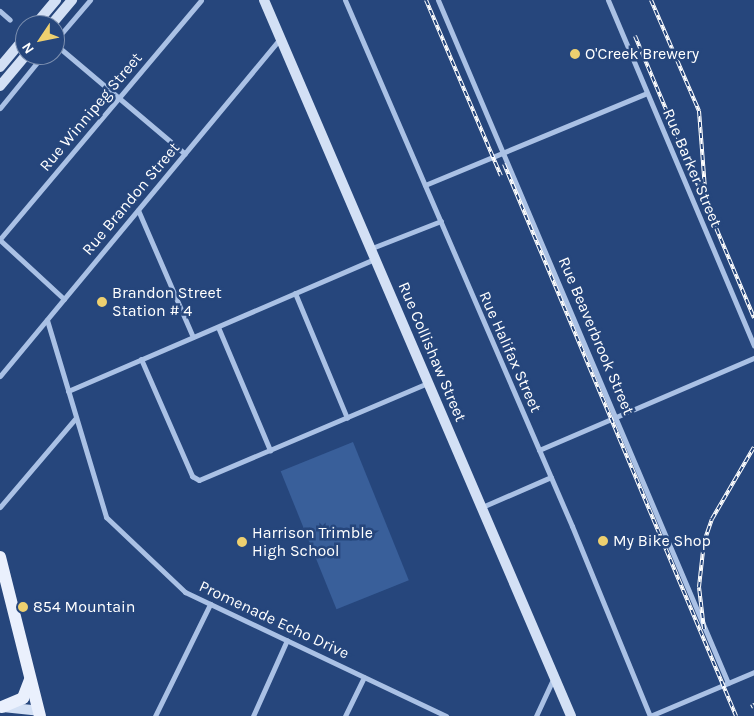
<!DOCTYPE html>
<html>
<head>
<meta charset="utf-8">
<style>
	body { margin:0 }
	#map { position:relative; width:754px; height:716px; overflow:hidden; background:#26467c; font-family:Karla,sans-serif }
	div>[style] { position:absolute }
	.green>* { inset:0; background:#395f9a; transform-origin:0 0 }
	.street>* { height:5px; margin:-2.5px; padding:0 2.5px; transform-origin:2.5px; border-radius:2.5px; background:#aac1e5 }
	.secondary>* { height:10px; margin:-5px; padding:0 5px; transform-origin:5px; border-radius:5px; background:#d3e0f5 }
	.primary>* { height:12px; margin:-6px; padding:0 6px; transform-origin:6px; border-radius:6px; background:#eaf0fd }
	.rail>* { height:4px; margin-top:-2px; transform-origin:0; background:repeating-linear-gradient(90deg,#26467c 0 5.5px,#fff 0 11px); box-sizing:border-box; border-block:1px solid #fff }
	.dots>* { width:14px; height:14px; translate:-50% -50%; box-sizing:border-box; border:2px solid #26467c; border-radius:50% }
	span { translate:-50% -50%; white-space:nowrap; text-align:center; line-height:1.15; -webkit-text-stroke:5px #26467c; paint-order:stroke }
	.poi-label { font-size:16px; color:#fff }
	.left { translate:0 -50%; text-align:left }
	.street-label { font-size:16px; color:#fff }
	.north { position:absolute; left:15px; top:15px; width:50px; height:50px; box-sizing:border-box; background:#26467c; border:1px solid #7d90b0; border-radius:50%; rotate:236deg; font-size:14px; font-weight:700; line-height:20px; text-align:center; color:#fff }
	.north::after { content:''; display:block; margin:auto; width:18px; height:22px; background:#eed06f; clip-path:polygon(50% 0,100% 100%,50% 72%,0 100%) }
</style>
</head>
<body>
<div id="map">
	<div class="green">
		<div style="left:353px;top:442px;width:149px;height:78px;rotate:68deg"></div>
	</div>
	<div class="street">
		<div style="left:345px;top:0;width:573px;rotate:66.66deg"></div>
		<div style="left:572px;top:526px;width:205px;rotate:67.7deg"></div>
		<div style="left:438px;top:0;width:742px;rotate:66.99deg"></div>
		<div style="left:608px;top:0;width:375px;rotate:67.1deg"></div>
		<div style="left:0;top:11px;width:13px;rotate:42deg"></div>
		<div style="left:55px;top:41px;width:54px;rotate:-49.5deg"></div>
		<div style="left:55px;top:44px;width:170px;rotate:40.2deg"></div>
		<div style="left:0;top:108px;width:68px;rotate:-50.9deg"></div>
		<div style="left:425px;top:185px;width:240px;rotate:-22.5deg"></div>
		<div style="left:138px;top:210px;width:138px;rotate:66.6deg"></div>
		<div style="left:0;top:239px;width:312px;rotate:-49.9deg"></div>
		<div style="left:0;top:240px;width:87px;rotate:42.7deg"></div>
		<div style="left:372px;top:248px;width:74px;rotate:-21.4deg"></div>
		<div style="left:295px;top:293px;width:135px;rotate:67.4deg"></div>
		<div style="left:47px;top:320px;width:206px;rotate:73.3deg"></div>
		<div style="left:106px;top:517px;width:109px;rotate:43.5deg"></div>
		<div style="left:185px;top:592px;width:289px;rotate:25.4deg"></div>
		<div style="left:218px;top:327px;width:134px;rotate:67.1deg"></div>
		<div style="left:141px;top:359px;width:128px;rotate:66.4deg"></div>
		<div style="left:192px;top:476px;width:8px;rotate:30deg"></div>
		<div style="left:199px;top:480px;width:249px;rotate:-23deg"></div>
		<div style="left:0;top:376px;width:440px;rotate:-50.3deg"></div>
		<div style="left:68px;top:391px;width:334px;rotate:-23.3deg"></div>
		<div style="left:539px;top:450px;width:234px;rotate:-23.2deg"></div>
		<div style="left:0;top:507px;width:116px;rotate:-49.6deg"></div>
		<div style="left:482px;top:507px;width:75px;rotate:-23.5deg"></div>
		<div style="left:155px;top:716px;width:125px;rotate:-63.8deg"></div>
		<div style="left:253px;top:716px;width:83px;rotate:-65.9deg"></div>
		<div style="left:345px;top:716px;width:43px;rotate:-64deg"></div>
		<div style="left:536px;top:716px;width:43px;rotate:-65.2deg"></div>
		<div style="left:650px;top:716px;width:113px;rotate:-22.9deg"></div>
	</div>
	<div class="secondary">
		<div style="left:264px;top:0;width:779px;rotate:66.79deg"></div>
		<div style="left:35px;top:25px;width:33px;rotate:-50deg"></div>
		<div style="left:51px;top:25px;width:33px;rotate:-50deg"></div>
		<div style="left:0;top:67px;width:39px;rotate:-50deg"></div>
		<div style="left:0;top:86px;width:40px;rotate:-50deg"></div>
		<div style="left:3px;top:707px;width:36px;rotate:6deg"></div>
	</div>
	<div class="primary">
		<div style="left:0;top:557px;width:164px;rotate:75.9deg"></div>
		<div style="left:2px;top:707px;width:23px;rotate:-23deg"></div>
		<div style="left:23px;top:698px;width:19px;rotate:-69deg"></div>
	</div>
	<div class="rail">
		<div style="left:426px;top:0;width:191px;rotate:66.9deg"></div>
		<div style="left:651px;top:0;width:121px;rotate:66.6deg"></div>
		<div style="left:699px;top:111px;width:78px;rotate:85.6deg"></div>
		<div style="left:635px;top:36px;width:306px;rotate:67.1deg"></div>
		<div style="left:504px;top:164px;width:599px;rotate:67.2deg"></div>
		<div style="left:704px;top:629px;width:42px;rotate:-96.8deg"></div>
		<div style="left:699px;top:587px;width:45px;rotate:-83.7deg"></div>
		<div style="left:704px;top:542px;width:24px;rotate:-71deg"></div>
		<div style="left:712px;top:519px;width:83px;rotate:-59.7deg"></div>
		<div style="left:752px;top:704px;width:4px;rotate:63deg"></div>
	</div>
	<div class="dots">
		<div style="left:575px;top:54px;background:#eed06f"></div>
		<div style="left:102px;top:302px;background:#eed06f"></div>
		<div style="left:603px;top:541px;background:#eed06f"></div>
		<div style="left:242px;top:542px;background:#eed06f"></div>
		<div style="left:23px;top:607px;background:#eed06f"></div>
	</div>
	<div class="poi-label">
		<span class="left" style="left:585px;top:54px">O'Creek Brewery</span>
		<span class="left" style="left:112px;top:302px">Brandon Street<br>Station # 4</span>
		<span class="left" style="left:252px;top:542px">Harrison Trimble<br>High School</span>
		<span class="left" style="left:613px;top:541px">My Bike Shop</span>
		<span class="left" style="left:33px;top:607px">854 Mountain</span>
	</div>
	<div class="street-label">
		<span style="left:91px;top:112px;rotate:-50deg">Rue Winnipeg Street</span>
		<span style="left:692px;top:168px;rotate:67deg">Rue Barker Street</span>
		<span style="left:131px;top:199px;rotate:-50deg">Rue Brandon Street</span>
		<span style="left:596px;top:336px;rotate:67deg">Rue Beaverbrook Street</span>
		<span style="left:432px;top:352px;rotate:67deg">Rue Collishaw Street</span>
		<span style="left:510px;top:352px;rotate:66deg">Rue Halifax Street</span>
		<span style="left:274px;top:620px;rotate:25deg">Promenade Echo Drive</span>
	</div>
	<div class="north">N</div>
</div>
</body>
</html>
